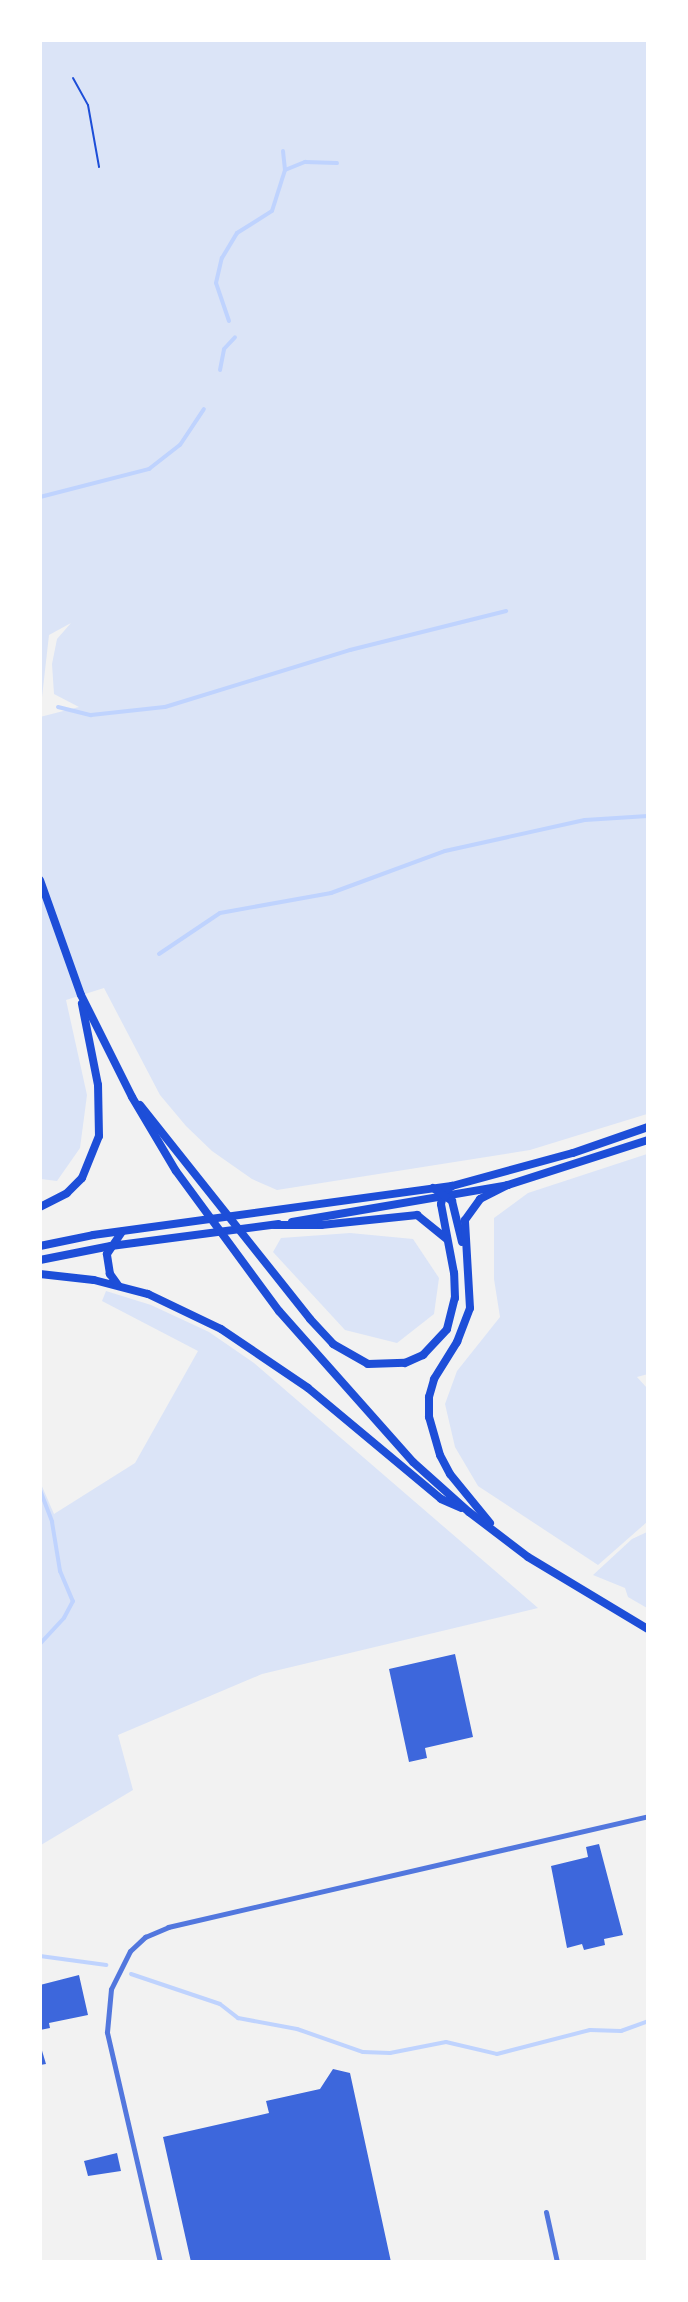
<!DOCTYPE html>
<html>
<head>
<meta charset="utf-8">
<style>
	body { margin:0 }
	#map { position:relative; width:688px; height:2302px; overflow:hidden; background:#f2f2f2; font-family:"Titillium Web",sans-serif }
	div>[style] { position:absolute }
	.green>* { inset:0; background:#dbe4f7 }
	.stream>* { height:4px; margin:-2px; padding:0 2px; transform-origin:2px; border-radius:2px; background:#bfd3fe }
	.building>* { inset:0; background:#3d67dc }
	.path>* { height:2px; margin:-1px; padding:0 1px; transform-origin:1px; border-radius:1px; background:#1d4ed8 }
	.minor>* { height:5px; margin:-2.5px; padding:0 2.5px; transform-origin:2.5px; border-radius:2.5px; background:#5277de }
	.primary>* { height:8px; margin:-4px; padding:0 4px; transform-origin:4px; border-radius:4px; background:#1d4ed8 }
	.trunk>* { height:8px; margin:-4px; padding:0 4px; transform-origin:4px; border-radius:4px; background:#1d4ed8 }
	span { translate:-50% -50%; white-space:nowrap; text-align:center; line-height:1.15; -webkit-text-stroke:4.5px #fff; paint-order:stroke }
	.frame { position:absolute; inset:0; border:42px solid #fff; pointer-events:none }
</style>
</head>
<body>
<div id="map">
	<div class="green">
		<div style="clip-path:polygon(41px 41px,647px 41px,647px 1114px,530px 1150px,277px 1190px,252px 1179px,212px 1151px,186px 1126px,160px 1095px,104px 988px,66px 1000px,87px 1095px,80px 1148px,57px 1181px,41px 1179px,40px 717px,79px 707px,54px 694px,52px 664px,57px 639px,71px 623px,49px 635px,41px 706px)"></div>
		<div style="clip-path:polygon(647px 1154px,648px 1374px,637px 1377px,647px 1388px,647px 1522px,598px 1565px,478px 1486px,455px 1447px,445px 1404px,457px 1371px,500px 1317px,494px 1279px,494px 1218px,528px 1193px)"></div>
		<div style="clip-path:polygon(350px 1233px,413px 1239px,439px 1278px,434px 1314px,397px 1343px,345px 1330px,273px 1252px,281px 1238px)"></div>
		<div style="clip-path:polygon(106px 1291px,151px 1305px,209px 1332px,254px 1363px,538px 1608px,262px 1674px,118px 1735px,133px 1790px,41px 1845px,41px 1484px,54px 1514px,135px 1463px,198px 1351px,102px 1301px)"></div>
		<div style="clip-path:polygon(647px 1532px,647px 1608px,628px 1597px,625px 1588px,593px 1575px,632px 1539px)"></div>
	</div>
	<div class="stream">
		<div style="left:285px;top:170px;width:22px;rotate:-22deg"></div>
		<div style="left:305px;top:162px;width:32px;rotate:2deg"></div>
		<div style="left:229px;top:321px;width:40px;rotate:-108.9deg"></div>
		<div style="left:216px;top:283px;width:26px;rotate:-77deg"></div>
		<div style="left:222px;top:258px;width:29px;rotate:-59deg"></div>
		<div style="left:237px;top:233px;width:41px;rotate:-32.2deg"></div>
		<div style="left:272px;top:211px;width:43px;rotate:-72.4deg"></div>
		<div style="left:285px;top:170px;width:19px;rotate:-96deg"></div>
		<div style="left:220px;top:370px;width:21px;rotate:-79deg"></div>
		<div style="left:224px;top:349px;width:16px;rotate:-47deg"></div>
		<div style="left:40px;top:497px;width:113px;rotate:-14.4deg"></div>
		<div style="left:149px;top:469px;width:39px;rotate:-38deg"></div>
		<div style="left:180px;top:445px;width:43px;rotate:-56.3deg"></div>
		<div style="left:58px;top:707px;width:34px;rotate:14deg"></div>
		<div style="left:91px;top:715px;width:74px;rotate:-6.2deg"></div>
		<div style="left:165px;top:707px;width:194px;rotate:-17.1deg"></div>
		<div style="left:350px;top:650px;width:161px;rotate:-14deg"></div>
		<div style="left:159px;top:954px;width:73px;rotate:-33.9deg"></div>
		<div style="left:220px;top:913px;width:113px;rotate:-10.2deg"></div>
		<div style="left:331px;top:893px;width:121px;rotate:-20.2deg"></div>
		<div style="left:445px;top:851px;width:143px;rotate:-12.5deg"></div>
		<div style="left:585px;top:820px;width:63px;rotate:-3.6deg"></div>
		<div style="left:40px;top:1490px;width:34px;rotate:69deg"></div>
		<div style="left:52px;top:1522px;width:50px;rotate:80.7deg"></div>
		<div style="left:60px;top:1571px;width:33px;rotate:67deg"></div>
		<div style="left:73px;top:1601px;width:19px;rotate:118deg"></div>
		<div style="left:64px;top:1618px;width:35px;rotate:133deg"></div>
		<div style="left:40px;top:1956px;width:67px;rotate:7.8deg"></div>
		<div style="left:131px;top:1974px;width:94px;rotate:18.6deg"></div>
		<div style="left:220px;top:2004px;width:23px;rotate:38deg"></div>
		<div style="left:238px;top:2018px;width:60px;rotate:10.6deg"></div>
		<div style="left:297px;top:2029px;width:70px;rotate:19.2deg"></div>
		<div style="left:363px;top:2052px;width:27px;rotate:2deg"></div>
		<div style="left:390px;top:2053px;width:57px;rotate:-11.1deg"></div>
		<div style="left:446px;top:2042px;width:52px;rotate:13.2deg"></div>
		<div style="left:497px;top:2054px;width:96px;rotate:-14.5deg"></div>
		<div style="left:590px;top:2030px;width:31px;rotate:2deg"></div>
		<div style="left:621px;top:2031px;width:29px;rotate:-20deg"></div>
	</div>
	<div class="building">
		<div style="clip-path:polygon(455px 1654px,473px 1737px,425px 1748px,427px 1758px,409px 1762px,389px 1669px)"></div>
		<div style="clip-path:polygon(599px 1844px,623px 1935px,604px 1939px,605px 1945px,584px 1950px,582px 1944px,567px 1948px,551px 1866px,588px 1857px,586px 1847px)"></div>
		<div style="clip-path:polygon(79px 1975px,88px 2015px,49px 2023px,50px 2028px,40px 2030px,40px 1985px)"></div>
		<div style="clip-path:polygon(40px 2044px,46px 2064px,40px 2065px)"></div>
		<div style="clip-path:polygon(333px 2069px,350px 2073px,391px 2262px,191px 2262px,163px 2137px,269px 2113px,266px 2101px,320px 2089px)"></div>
		<div style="clip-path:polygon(117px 2153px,121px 2171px,88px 2176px,84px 2161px)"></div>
	</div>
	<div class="path">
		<div style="left:73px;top:78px;width:31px;rotate:61deg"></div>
		<div style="left:88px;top:105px;width:63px;rotate:79.9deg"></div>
	</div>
	<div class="minor">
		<div style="left:546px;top:2212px;width:51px;rotate:77.6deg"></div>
		<div style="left:160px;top:2262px;width:236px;rotate:-103deg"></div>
		<div style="left:107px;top:2032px;width:43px;rotate:-84.7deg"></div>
		<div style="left:111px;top:1989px;width:42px;rotate:-63.4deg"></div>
		<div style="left:130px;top:1951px;width:21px;rotate:-43deg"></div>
		<div style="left:145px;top:1937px;width:25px;rotate:-23deg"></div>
		<div style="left:168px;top:1927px;width:493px;rotate:-13deg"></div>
	</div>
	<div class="primary">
		<div style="left:292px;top:1222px;width:219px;rotate:-9.7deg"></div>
		<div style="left:508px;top:1185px;width:147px;rotate:-17.8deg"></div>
		<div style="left:40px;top:1246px;width:54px;rotate:-11.7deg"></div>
		<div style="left:93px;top:1235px;width:362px;rotate:-7.8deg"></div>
		<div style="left:452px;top:1186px;width:125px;rotate:-15.3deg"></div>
		<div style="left:573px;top:1153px;width:79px;rotate:-19.1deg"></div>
		<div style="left:40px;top:1260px;width:72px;rotate:-11.2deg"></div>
		<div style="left:111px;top:1246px;width:169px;rotate:-7.5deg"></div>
	</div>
	<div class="trunk">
		<div style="left:40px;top:880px;width:122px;rotate:70.4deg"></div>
		<div style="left:81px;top:995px;width:114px;rotate:63.4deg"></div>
		<div style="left:132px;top:1097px;width:86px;rotate:59.3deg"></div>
		<div style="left:176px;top:1171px;width:174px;rotate:53.7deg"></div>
		<div style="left:279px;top:1311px;width:202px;rotate:48.4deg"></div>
		<div style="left:413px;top:1462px;width:75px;rotate:41.8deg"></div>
		<div style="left:469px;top:1512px;width:74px;rotate:37.3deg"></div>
		<div style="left:528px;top:1557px;width:140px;rotate:31deg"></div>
		<div style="left:140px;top:1105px;width:273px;rotate:51.5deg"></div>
		<div style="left:310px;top:1319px;width:34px;rotate:47deg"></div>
		<div style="left:333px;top:1344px;width:40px;rotate:29.7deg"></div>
		<div style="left:368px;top:1364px;width:37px;rotate:-2deg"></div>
		<div style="left:405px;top:1363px;width:20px;rotate:-24deg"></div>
		<div style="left:423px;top:1355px;width:35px;rotate:-47deg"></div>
		<div style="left:447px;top:1329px;width:32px;rotate:-76deg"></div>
		<div style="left:455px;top:1298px;width:25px;rotate:-92deg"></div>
		<div style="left:454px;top:1273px;width:70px;rotate:-100.7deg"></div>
		<div style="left:441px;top:1204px;width:12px;rotate:-76deg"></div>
		<div style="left:444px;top:1192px;width:10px;rotate:-37deg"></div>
		<div style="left:433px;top:1188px;width:23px;rotate:34deg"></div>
		<div style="left:452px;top:1201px;width:42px;rotate:76.3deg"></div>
		<div style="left:40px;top:1207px;width:30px;rotate:-27deg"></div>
		<div style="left:67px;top:1193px;width:21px;rotate:-45deg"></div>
		<div style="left:82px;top:1178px;width:45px;rotate:-68deg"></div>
		<div style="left:99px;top:1136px;width:51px;rotate:-91.1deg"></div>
		<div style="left:98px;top:1085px;width:83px;rotate:-101.2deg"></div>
		<div style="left:274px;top:1225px;width:47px"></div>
		<div style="left:321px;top:1225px;width:97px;rotate:-5.9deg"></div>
		<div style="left:417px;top:1215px;width:38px;rotate:39deg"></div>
		<div style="left:40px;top:1274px;width:54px;rotate:6.3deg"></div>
		<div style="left:94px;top:1280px;width:56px;rotate:14.5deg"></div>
		<div style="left:148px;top:1294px;width:81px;rotate:25.6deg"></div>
		<div style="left:221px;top:1329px;width:105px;rotate:34.1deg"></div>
		<div style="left:308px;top:1388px;width:173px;rotate:39.8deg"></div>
		<div style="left:441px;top:1499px;width:22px;rotate:24deg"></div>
		<div style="left:118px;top:1285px;width:14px;rotate:-126deg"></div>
		<div style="left:110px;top:1274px;width:20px;rotate:-99deg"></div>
		<div style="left:107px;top:1254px;width:27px;rotate:-56deg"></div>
		<div style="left:490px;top:1523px;width:63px;rotate:-129.2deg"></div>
		<div style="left:450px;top:1474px;width:21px;rotate:-118deg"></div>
		<div style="left:440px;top:1455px;width:40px;rotate:-106deg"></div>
		<div style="left:429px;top:1417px;width:20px;rotate:-90deg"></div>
		<div style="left:429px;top:1397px;width:19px;rotate:-74deg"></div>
		<div style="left:434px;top:1379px;width:44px;rotate:-58.1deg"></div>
		<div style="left:457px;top:1342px;width:36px;rotate:-69deg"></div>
		<div style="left:470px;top:1308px;width:88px;rotate:-93.3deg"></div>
		<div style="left:465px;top:1220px;width:26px;rotate:-54deg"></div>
		<div style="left:480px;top:1199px;width:31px;rotate:-27deg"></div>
	</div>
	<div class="frame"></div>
</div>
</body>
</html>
